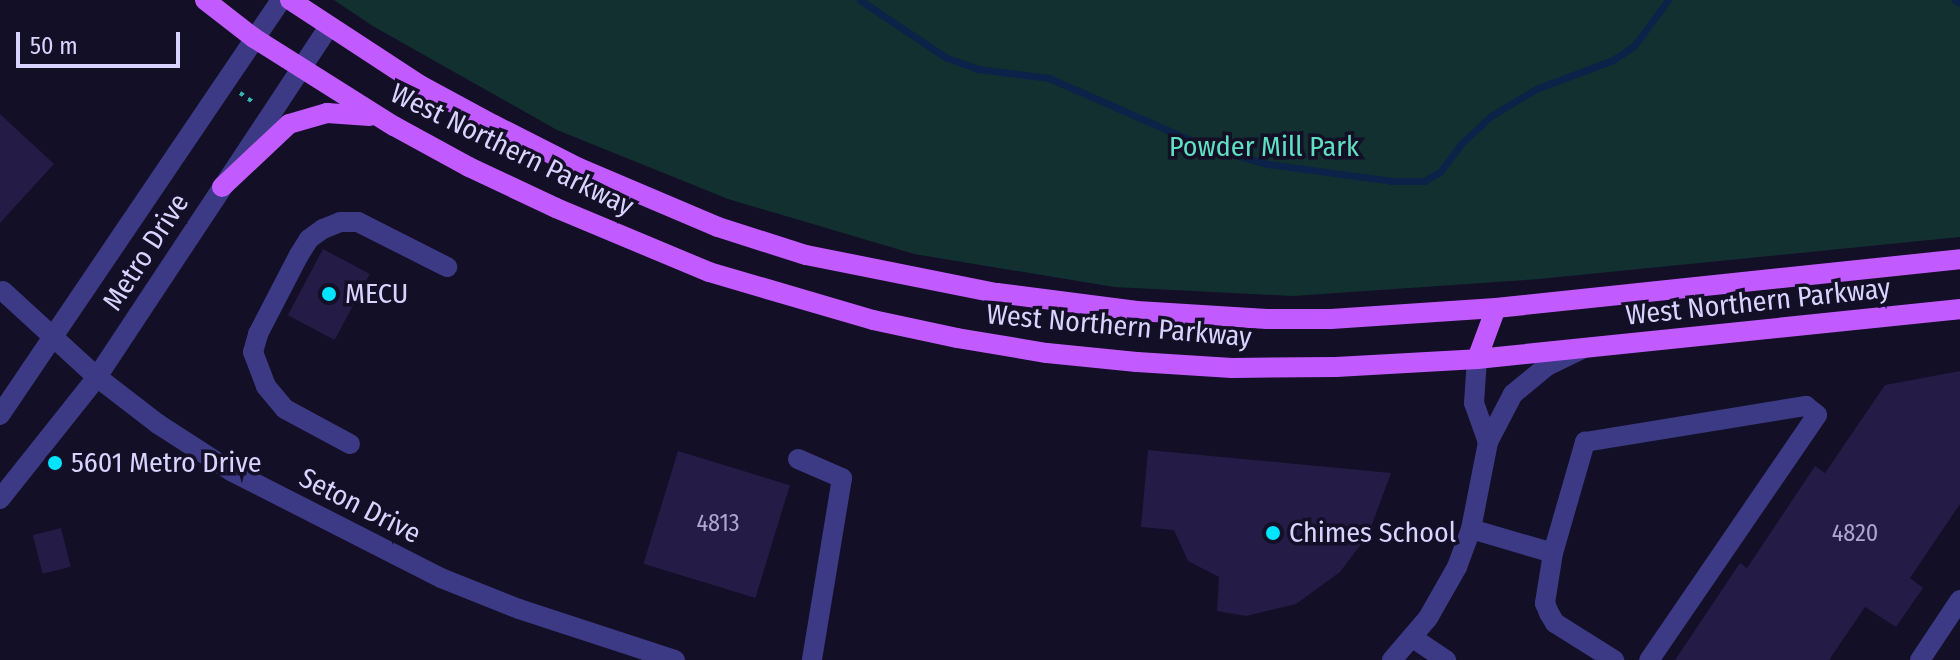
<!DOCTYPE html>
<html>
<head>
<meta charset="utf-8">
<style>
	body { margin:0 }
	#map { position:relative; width:1960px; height:660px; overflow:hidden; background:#130f26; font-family:"Fira Sans Condensed",sans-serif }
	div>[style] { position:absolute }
	.green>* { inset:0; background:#12302f }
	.stream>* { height:7px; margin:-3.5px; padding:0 3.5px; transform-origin:3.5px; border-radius:3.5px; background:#0c2248 }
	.building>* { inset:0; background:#241b47; transform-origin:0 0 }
	.path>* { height:4px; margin-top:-2px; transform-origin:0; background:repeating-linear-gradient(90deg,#2fb8b0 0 4px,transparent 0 10px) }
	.minor>* { height:20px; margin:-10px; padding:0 10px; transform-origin:10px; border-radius:10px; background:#3d3a85 }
	.major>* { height:20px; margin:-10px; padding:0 10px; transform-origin:10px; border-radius:10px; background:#c25bff }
	.dots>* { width:22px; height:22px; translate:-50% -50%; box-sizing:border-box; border:4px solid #130f26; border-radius:50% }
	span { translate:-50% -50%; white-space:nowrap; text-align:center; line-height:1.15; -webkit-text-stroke:7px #130f26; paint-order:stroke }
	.number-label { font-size:24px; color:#aca6d1 }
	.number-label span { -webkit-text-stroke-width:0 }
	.park-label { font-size:28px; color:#5fe0c0 }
	.street-label { font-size:28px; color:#d9d4ff }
	.poi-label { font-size:28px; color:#d9d4ff }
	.left { translate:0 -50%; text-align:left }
	.scale { position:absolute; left:16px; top:32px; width:164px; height:36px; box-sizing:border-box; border:4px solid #d9d4ff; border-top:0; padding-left:10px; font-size:24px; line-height:28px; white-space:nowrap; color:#d9d4ff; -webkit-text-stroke:6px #130f26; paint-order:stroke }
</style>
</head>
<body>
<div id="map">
	<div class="green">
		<div style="clip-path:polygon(334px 0,1960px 0,1960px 237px,1539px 279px,1293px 296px,1114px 287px,914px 254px,728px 199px,557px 130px,371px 25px)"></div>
	</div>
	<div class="stream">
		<div style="left:860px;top:0;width:102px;rotate:33.8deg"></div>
		<div style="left:945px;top:57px;width:35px;rotate:20deg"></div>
		<div style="left:978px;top:69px;width:72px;rotate:7.2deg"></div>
		<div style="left:1049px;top:78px;width:171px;rotate:23.7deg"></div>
		<div style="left:1206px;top:147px;width:63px;rotate:15.6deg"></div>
		<div style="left:1267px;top:164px;width:126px;rotate:7.7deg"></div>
		<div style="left:1392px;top:181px;width:32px"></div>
		<div style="left:1424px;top:181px;width:18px;rotate:-29deg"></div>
		<div style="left:1440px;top:172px;width:34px;rotate:-53deg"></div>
		<div style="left:1460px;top:145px;width:42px;rotate:-43.1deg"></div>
		<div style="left:1491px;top:116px;width:52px;rotate:-31deg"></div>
		<div style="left:1536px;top:89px;width:82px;rotate:-20.6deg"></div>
		<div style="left:1613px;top:60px;width:25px;rotate:-34deg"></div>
		<div style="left:1634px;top:46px;width:57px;rotate:-53.5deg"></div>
		<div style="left:1955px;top:0;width:6px;rotate:31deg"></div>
	</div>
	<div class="building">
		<div style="clip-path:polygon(0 114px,54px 164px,0 223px)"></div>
		<div style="left:323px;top:249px;width:53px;height:75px;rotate:28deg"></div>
		<div style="clip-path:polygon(1960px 371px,1960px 504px,1910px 578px,1923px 588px,1896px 627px,1865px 607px,1829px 660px,1675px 660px,1740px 563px,1747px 568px,1815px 466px,1825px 473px,1885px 385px)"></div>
		<div style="clip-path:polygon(1148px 450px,1391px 473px,1368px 535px,1340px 572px,1296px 604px,1246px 616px,1217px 611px,1219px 577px,1188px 561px,1174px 530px,1141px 527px)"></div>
		<div style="left:678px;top:451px;width:117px;height:118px;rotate:17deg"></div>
		<div style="left:61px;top:528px;width:40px;height:29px;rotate:76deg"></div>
	</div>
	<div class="path">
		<div style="left:240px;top:93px;width:19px;rotate:35deg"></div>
	</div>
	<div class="minor">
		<div style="left:3px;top:291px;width:127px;rotate:42.5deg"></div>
		<div style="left:97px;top:377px;width:77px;rotate:37.6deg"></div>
		<div style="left:158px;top:424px;width:87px;rotate:32.8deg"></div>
		<div style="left:231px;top:471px;width:236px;rotate:27deg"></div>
		<div style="left:441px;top:578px;width:84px;rotate:21.7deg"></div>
		<div style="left:519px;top:609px;width:164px;rotate:18.1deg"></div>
		<div style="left:1477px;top:359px;width:44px;rotate:93.9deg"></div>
		<div style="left:1474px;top:403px;width:41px;rotate:70.3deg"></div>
		<div style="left:0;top:415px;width:501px;rotate:-55.9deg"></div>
		<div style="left:350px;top:444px;width:74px;rotate:-151.7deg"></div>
		<div style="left:285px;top:409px;width:30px;rotate:-130deg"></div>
		<div style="left:266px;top:386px;width:36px;rotate:-111deg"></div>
		<div style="left:253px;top:352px;width:19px;rotate:-74deg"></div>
		<div style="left:258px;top:334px;width:89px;rotate:-62.6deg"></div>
		<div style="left:299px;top:255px;width:19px;rotate:-58deg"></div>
		<div style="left:309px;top:239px;width:17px;rotate:-36deg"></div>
		<div style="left:323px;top:229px;width:18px;rotate:-22deg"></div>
		<div style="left:340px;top:222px;width:18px"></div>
		<div style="left:358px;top:222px;width:100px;rotate:26.8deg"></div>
		<div style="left:798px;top:459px;width:48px;rotate:23.4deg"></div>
		<div style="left:842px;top:478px;width:184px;rotate:99.4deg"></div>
		<div style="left:0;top:499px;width:156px;rotate:-51.5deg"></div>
		<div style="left:97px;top:377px;width:419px;rotate:-56.5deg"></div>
		<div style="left:1471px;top:529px;width:85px;rotate:16.3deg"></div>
		<div style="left:1553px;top:553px;width:51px;rotate:99.1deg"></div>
		<div style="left:1545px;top:603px;width:11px;rotate:68deg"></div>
		<div style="left:1549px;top:613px;width:12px;rotate:59deg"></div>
		<div style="left:1555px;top:623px;width:70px;rotate:32.1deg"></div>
		<div style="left:1553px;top:553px;width:116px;rotate:-73.9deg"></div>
		<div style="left:1585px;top:442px;width:224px;rotate:-9.3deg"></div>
		<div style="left:1806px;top:406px;width:14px;rotate:39deg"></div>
		<div style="left:1817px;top:415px;width:297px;rotate:124.4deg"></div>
		<div style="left:1413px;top:638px;width:40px;rotate:34deg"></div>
		<div style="left:1392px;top:660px;width:55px;rotate:-49.4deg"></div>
		<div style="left:1428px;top:618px;width:59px;rotate:-60.4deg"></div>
		<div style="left:1457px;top:567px;width:40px;rotate:-69.8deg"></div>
		<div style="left:1471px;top:529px;width:89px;rotate:-78.9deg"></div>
		<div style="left:1488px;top:442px;width:54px;rotate:-62.5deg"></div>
		<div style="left:1513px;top:394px;width:44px;rotate:-39.5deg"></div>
		<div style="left:1547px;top:366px;width:39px;rotate:-26deg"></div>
		<div style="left:1920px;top:660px;width:72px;rotate:-56.3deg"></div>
	</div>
	<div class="major">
		<div style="left:205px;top:0;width:62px;rotate:37.8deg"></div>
		<div style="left:254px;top:38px;width:165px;rotate:32.2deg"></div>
		<div style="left:394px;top:126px;width:85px;rotate:28.7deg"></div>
		<div style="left:469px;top:167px;width:96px;rotate:25.2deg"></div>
		<div style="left:556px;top:208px;width:166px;rotate:22.7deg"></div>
		<div style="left:709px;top:272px;width:171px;rotate:16.3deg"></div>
		<div style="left:873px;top:320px;width:86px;rotate:12.1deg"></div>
		<div style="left:957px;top:338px;width:91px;rotate:9.5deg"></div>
		<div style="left:1047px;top:353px;width:90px;rotate:5.7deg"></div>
		<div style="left:1137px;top:362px;width:95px;rotate:3.6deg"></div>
		<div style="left:1232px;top:368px;width:104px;rotate:-0.6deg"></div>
		<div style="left:1336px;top:367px;width:141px;rotate:-3.2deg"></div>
		<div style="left:1477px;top:359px;width:486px;rotate:-5.9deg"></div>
		<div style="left:290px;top:0;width:155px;rotate:33.2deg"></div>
		<div style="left:420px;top:85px;width:84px;rotate:28.4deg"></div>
		<div style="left:494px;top:125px;width:95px;rotate:26.8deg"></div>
		<div style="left:579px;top:168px;width:151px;rotate:23deg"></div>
		<div style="left:718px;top:227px;width:92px;rotate:17.7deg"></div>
		<div style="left:806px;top:255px;width:195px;rotate:11.3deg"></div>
		<div style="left:997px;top:293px;width:141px;rotate:7.3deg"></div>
		<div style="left:1137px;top:311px;width:130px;rotate:3.5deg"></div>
		<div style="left:1267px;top:319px;width:64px"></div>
		<div style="left:1331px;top:319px;width:165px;rotate:-3.8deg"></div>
		<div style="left:1496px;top:308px;width:467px;rotate:-6deg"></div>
		<div style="left:222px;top:187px;width:92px;rotate:-43.2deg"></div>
		<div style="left:289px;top:124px;width:40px;rotate:-16deg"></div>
		<div style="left:327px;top:113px;width:43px;rotate:4deg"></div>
		<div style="left:1477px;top:359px;width:54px;rotate:-69.6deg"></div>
	</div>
	<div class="dots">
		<div style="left:329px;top:294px;background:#00e5ff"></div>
		<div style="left:55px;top:463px;background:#00e5ff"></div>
		<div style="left:1273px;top:533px;background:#00e5ff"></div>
	</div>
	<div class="number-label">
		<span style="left:718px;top:524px">4813</span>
		<span style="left:1855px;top:534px">4820</span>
	</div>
	<div class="park-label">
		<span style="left:1264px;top:147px">Powder Mill Park</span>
	</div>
	<div class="street-label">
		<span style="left:512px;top:150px;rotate:26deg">West Northern Parkway</span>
		<span style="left:146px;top:252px;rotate:-57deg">Metro Drive</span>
		<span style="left:1758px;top:302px;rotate:-6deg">West Northern Parkway</span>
		<span style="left:1119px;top:326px;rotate:5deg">West Northern Parkway</span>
		<span style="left:360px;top:506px;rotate:27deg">Seton Drive</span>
	</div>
	<div class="poi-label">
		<span class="left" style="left:345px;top:294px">MECU</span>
		<span class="left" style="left:71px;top:463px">5601 Metro Drive</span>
		<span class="left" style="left:1289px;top:533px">Chimes School</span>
	</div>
	<div class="scale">50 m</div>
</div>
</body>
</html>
